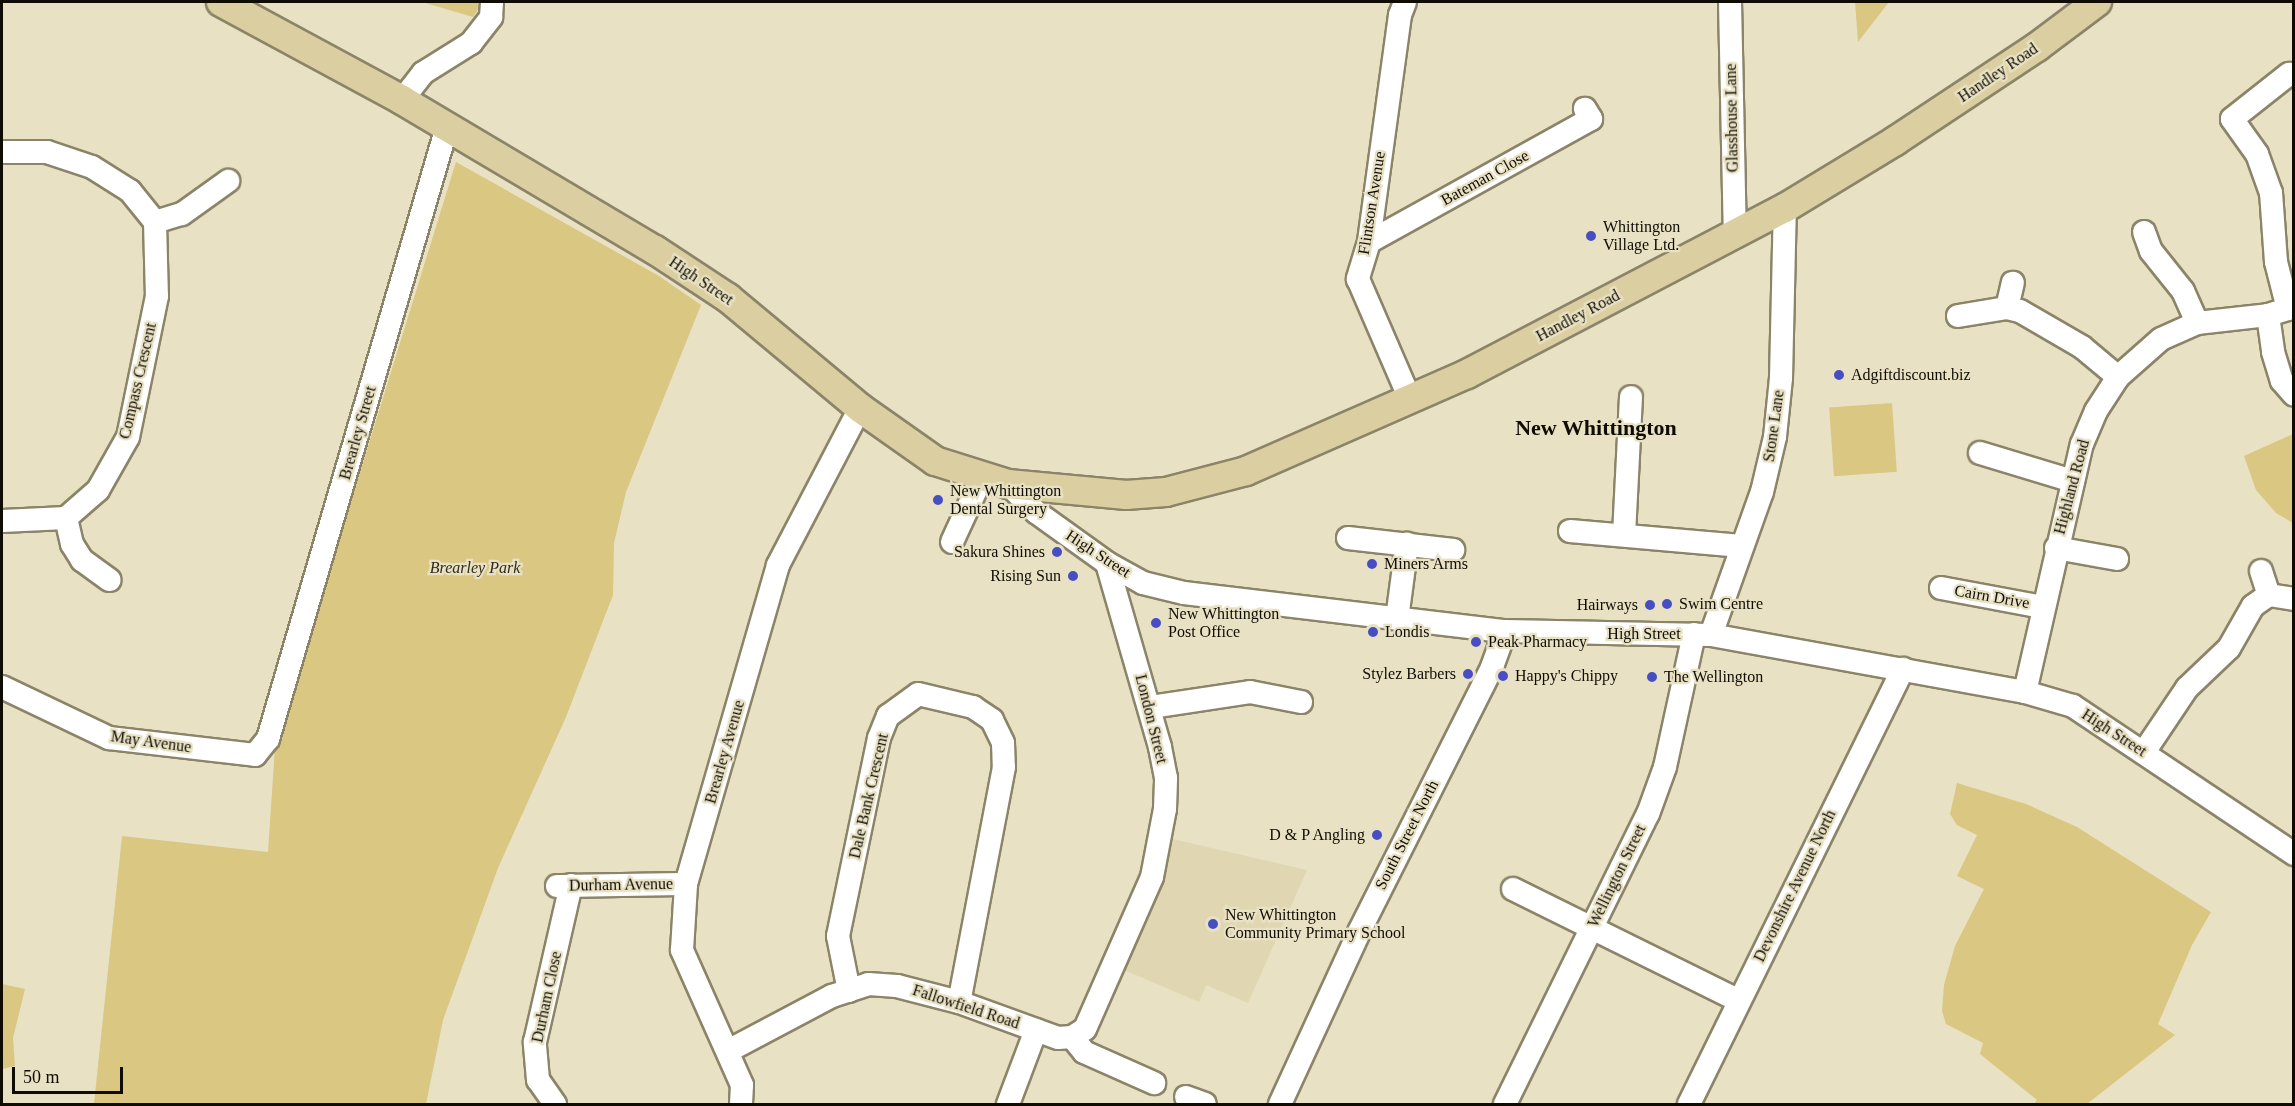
<!DOCTYPE html>
<html>
<head>
<meta charset="utf-8">
<style>
	body { margin:0 }
	#map { position:relative; width:2295px; height:1106px; overflow:hidden; background:#e9e1c4; font-family:Georgia,serif }
	div>[style] { position:absolute }
	.built>* { inset:0; background:#e0d6b1 }
	.green>* { inset:0; background:#d9c782; transform-origin:0 0 }
	.roads { filter:drop-shadow(2px 0 #8b8469) drop-shadow(-2px 0 #8b8469) drop-shadow(0 2px #8b8469) drop-shadow(0 -2px #8b8469) }
	.minor>* { height:22px; margin:-11px; padding:0 11px; transform-origin:11px; border-radius:11px; background:#fff }
	.major>* { height:28px; margin:-14px; padding:0 14px; transform-origin:14px; border-radius:14px; background:#dbcfa1 }
	.dots>* { width:16px; height:16px; translate:-50% -50%; box-sizing:border-box; border:3px solid #e9e1c4; border-radius:50% }
	span { translate:-50% -50%; white-space:nowrap; text-align:center; line-height:1.15; -webkit-text-stroke:4.5px #e9e1c4; paint-order:stroke }
	.street-label { font-size:16px; color:#0e0c03 }
	.poi-label { font-size:16px; color:#0e0c03 }
	.left { translate:0 -50%; text-align:left }
	.right { translate:-100% -50%; text-align:right }
	.park-label { font-size:16px; color:#302b19; font-style:italic }
	.district-label { font-size:22px; color:#0e0c03; font-weight:700 }
	.frame { position:absolute; inset:0; border:3px solid #0e0c03; pointer-events:none }
	.scale { position:absolute; left:12px; top:1067px; width:111px; height:27px; box-sizing:border-box; border:3px solid #0e0c03; border-top:0; padding-left:8px; font-size:18px; line-height:21px; white-space:nowrap; color:#0e0c03; -webkit-text-stroke:4px #e9e1c4; paint-order:stroke }
</style>
</head>
<body>
<div id="map">
	<div class="built">
		<div style="clip-path:polygon(1173px 839px,1307px 870px,1248px 1003px,1206px 985px,1199px 1002px,1124px 970px,1163px 881px)"></div>
	</div>
	<div class="green">
		<div style="clip-path:polygon(422px 2px,483px 2px,473px 17px)"></div>
		<div style="clip-path:polygon(1855px 2px,1889px 2px,1858px 42px)"></div>
		<div style="clip-path:polygon(456px 162px,659px 276px,701px 305px,626px 492px,614px 543px,613px 595px,566px 717px,498px 868px,443px 1020px,426px 1104px,94px 1104px,122px 836px,268px 852px,275px 747px)"></div>
		<div style="left:1892px;top:403px;width:69px;height:63px;rotate:86deg"></div>
		<div style="clip-path:polygon(2293px 434px,2293px 523px,2276px 513px,2256px 490px,2244px 456px)"></div>
		<div style="clip-path:polygon(1957px 783px,2026px 804px,2077px 827px,2211px 912px,2192px 945px,2158px 1024px,2175px 1035px,2087px 1104px,2034px 1104px,2037px 1100px,1980px 1054px,1983px 1043px,1946px 1024px,1942px 1011px,1944px 985px,1955px 946px,1984px 889px,1957px 876px,1977px 835px,1957px 825px,1950px 814px)"></div>
		<div style="clip-path:polygon(2px 984px,25px 989px,13px 1038px,15px 1066px,2px 1069px)"></div>
	</div>
	<div class="roads">
		<div class="minor">
			<div style="left:1405px;top:2px;width:14px;rotate:111deg"></div>
			<div style="left:1400px;top:15px;width:229px;rotate:97.8deg"></div>
			<div style="left:1369px;top:242px;width:39px;rotate:107deg"></div>
			<div style="left:1358px;top:279px;width:129px;rotate:66.6deg"></div>
			<div style="left:1730px;top:2px;width:232px;rotate:88.8deg"></div>
			<div style="left:402px;top:100px;width:34px;rotate:-52deg"></div>
			<div style="left:423px;top:73px;width:57px;rotate:-32deg"></div>
			<div style="left:471px;top:43px;width:33px;rotate:-52deg"></div>
			<div style="left:491px;top:17px;width:15px;rotate:-86deg"></div>
			<div style="left:2px;top:152px;width:45px"></div>
			<div style="left:47px;top:152px;width:47px;rotate:18.4deg"></div>
			<div style="left:92px;top:167px;width:45px;rotate:32.3deg"></div>
			<div style="left:130px;top:191px;width:40px;rotate:51deg"></div>
			<div style="left:155px;top:222px;width:74px;rotate:88.5deg"></div>
			<div style="left:157px;top:296px;width:144px;rotate:101.6deg"></div>
			<div style="left:128px;top:437px;width:61px;rotate:119.5deg"></div>
			<div style="left:98px;top:490px;width:43px;rotate:138.8deg"></div>
			<div style="left:66px;top:518px;width:64px;rotate:177.3deg"></div>
			<div style="left:155px;top:222px;width:28px;rotate:-17deg"></div>
			<div style="left:182px;top:214px;width:57px;rotate:-35.7deg"></div>
			<div style="left:2144px;top:232px;width:20px;rotate:70deg"></div>
			<div style="left:2151px;top:251px;width:51px;rotate:51.3deg"></div>
			<div style="left:2183px;top:291px;width:35px;rotate:66deg"></div>
			<div style="left:1369px;top:242px;width:254px;rotate:-29deg"></div>
			<div style="left:1591px;top:119px;width:12px;rotate:-121deg"></div>
			<div style="left:2007px;top:308px;width:26px;rotate:-77deg"></div>
			<div style="left:2288px;top:309px;width:49px;rotate:-104.3deg"></div>
			<div style="left:2276px;top:262px;width:69px;rotate:-94.1deg"></div>
			<div style="left:2271px;top:193px;width:41px;rotate:-109.7deg"></div>
			<div style="left:2257px;top:154px;width:43px;rotate:-125.5deg"></div>
			<div style="left:2232px;top:119px;width:73px;rotate:-38.3deg"></div>
			<div style="left:2268px;top:315px;width:37px;rotate:82deg"></div>
			<div style="left:2273px;top:352px;width:30px;rotate:73deg"></div>
			<div style="left:2282px;top:381px;width:18px;rotate:49deg"></div>
			<div style="left:1958px;top:316px;width:50px;rotate:-9.3deg"></div>
			<div style="left:2007px;top:308px;width:13px;rotate:13deg"></div>
			<div style="left:2020px;top:311px;width:72px;rotate:30.1deg"></div>
			<div style="left:2082px;top:347px;width:47px;rotate:39.8deg"></div>
			<div style="left:1980px;top:453px;width:97px;rotate:16.8deg"></div>
			<div style="left:1008px;top:484px;width:40px;rotate:45deg"></div>
			<div style="left:1036px;top:512px;width:87px;rotate:35.7deg"></div>
			<div style="left:1107px;top:563px;width:41px;rotate:29.1deg"></div>
			<div style="left:1143px;top:583px;width:42px;rotate:13.7deg"></div>
			<div style="left:1184px;top:593px;width:323px;rotate:6.8deg"></div>
			<div style="left:1505px;top:631px;width:206px;rotate:1.1deg"></div>
			<div style="left:1711px;top:635px;width:319px;rotate:10.3deg"></div>
			<div style="left:2025px;top:692px;width:50px;rotate:16.3deg"></div>
			<div style="left:2073px;top:706px;width:266px;rotate:33.8deg"></div>
			<div style="left:66px;top:518px;width:27px;rotate:77deg"></div>
			<div style="left:72px;top:544px;width:19px;rotate:58deg"></div>
			<div style="left:82px;top:560px;width:34px;rotate:36deg"></div>
			<div style="left:1570px;top:531px;width:172px;rotate:5deg"></div>
			<div style="left:1624px;top:535px;width:138px;rotate:-87.1deg"></div>
			<div style="left:1348px;top:538px;width:106px;rotate:6.5deg"></div>
			<div style="left:952px;top:542px;width:69px;rotate:-65.3deg"></div>
			<div style="left:2056px;top:548px;width:62px;rotate:10.2deg"></div>
			<div style="left:2261px;top:571px;width:25px;rotate:72deg"></div>
			<div style="left:1941px;top:588px;width:104px;rotate:10.6deg"></div>
			<div style="left:1397px;top:619px;width:76px;rotate:-82.4deg"></div>
			<div style="left:1711px;top:635px;width:152px;rotate:-70.4deg"></div>
			<div style="left:1762px;top:492px;width:57px;rotate:-76.7deg"></div>
			<div style="left:1775px;top:437px;width:59px;rotate:-84.2deg"></div>
			<div style="left:1781px;top:378px;width:170px;rotate:-88.7deg"></div>
			<div style="left:2px;top:687px;width:119px;rotate:25.5deg"></div>
			<div style="left:109px;top:738px;width:147px;rotate:6.6deg"></div>
			<div style="left:255px;top:755px;width:21px;rotate:-51deg"></div>
			<div style="left:268px;top:739px;width:638px;rotate:-73.7deg"></div>
			<div style="left:2025px;top:692px;width:254px;rotate:-77.1deg"></div>
			<div style="left:2082px;top:444px;width:36px;rotate:-67deg"></div>
			<div style="left:2096px;top:411px;width:40px;rotate:-57.1deg"></div>
			<div style="left:2118px;top:377px;width:57px;rotate:-41.5deg"></div>
			<div style="left:2161px;top:339px;width:39px;rotate:-24deg"></div>
			<div style="left:2197px;top:323px;width:71px;rotate:-6.4deg"></div>
			<div style="left:2268px;top:315px;width:27px;rotate:-17deg"></div>
			<div style="left:1151px;top:707px;width:100px;rotate:-8.6deg"></div>
			<div style="left:1250px;top:692px;width:52px;rotate:11.1deg"></div>
			<div style="left:2144px;top:752px;width:77px;rotate:-56.1deg"></div>
			<div style="left:2187px;top:688px;width:58px;rotate:-43.6deg"></div>
			<div style="left:2229px;top:648px;width:48px;rotate:-60.3deg"></div>
			<div style="left:2253px;top:606px;width:19px;rotate:-35deg"></div>
			<div style="left:2269px;top:595px;width:25px;rotate:9deg"></div>
			<div style="left:557px;top:886px;width:129px;rotate:-0.9deg"></div>
			<div style="left:1513px;top:889px;width:251px;rotate:26.3deg"></div>
			<div style="left:849px;top:991px;width:56px;rotate:-101.3deg"></div>
			<div style="left:838px;top:936px;width:202px;rotate:-78.3deg"></div>
			<div style="left:879px;top:738px;width:24px;rotate:-68deg"></div>
			<div style="left:888px;top:716px;width:37px;rotate:-36deg"></div>
			<div style="left:918px;top:694px;width:57px;rotate:13.3deg"></div>
			<div style="left:973px;top:707px;width:23px;rotate:34deg"></div>
			<div style="left:992px;top:720px;width:25px;rotate:64deg"></div>
			<div style="left:1003px;top:743px;width:24px;rotate:88deg"></div>
			<div style="left:1004px;top:767px;width:239px;rotate:100.8deg"></div>
			<div style="left:1072px;top:1037px;width:19px;rotate:51deg"></div>
			<div style="left:1084px;top:1052px;width:77px;rotate:23.9deg"></div>
			<div style="left:728px;top:1051px;width:118px;rotate:-27.9deg"></div>
			<div style="left:832px;top:996px;width:38px;rotate:-18deg"></div>
			<div style="left:868px;top:984px;width:29px;rotate:4deg"></div>
			<div style="left:897px;top:986px;width:64px;rotate:14.5deg"></div>
			<div style="left:959px;top:1002px;width:105px;rotate:20deg"></div>
			<div style="left:1058px;top:1038px;width:14px;rotate:-4deg"></div>
			<div style="left:1072px;top:1037px;width:15px;rotate:-32deg"></div>
			<div style="left:1085px;top:1029px;width:166px;rotate:-66.2deg"></div>
			<div style="left:1152px;top:877px;width:69px;rotate:-79.2deg"></div>
			<div style="left:1165px;top:809px;width:31px;rotate:-88deg"></div>
			<div style="left:1166px;top:778px;width:32px;rotate:-101deg"></div>
			<div style="left:1160px;top:747px;width:191px;rotate:-106.1deg"></div>
			<div style="left:1186px;top:1097px;width:20px;rotate:20deg"></div>
			<div style="left:555px;top:1104px;width:29px;rotate:-125deg"></div>
			<div style="left:538px;top:1080px;width:38px;rotate:-95deg"></div>
			<div style="left:535px;top:1042px;width:161px;rotate:-77.1deg"></div>
			<div style="left:741px;top:1104px;width:19px;rotate:-87deg"></div>
			<div style="left:742px;top:1085px;width:148px;rotate:-114deg"></div>
			<div style="left:682px;top:950px;width:66px;rotate:-86.5deg"></div>
			<div style="left:686px;top:884px;width:332px;rotate:-73.9deg"></div>
			<div style="left:778px;top:565px;width:177px;rotate:-62.4deg"></div>
			<div style="left:1008px;top:1104px;width:79px;rotate:-69.3deg"></div>
			<div style="left:1280px;top:1104px;width:189px;rotate:-65.3deg"></div>
			<div style="left:1359px;top:932px;width:297px;rotate:-63.3deg"></div>
			<div style="left:1492px;top:667px;width:38px;rotate:-70deg"></div>
			<div style="left:1505px;top:1104px;width:323px;rotate:-63.8deg"></div>
			<div style="left:1648px;top:814px;width:50px;rotate:-70.1deg"></div>
			<div style="left:1665px;top:767px;width:136px;rotate:-77.7deg"></div>
			<div style="left:1689px;top:1104px;width:485px;rotate:-63.8deg"></div>
		</div>
		<div class="major">
			<div style="left:221px;top:2px;width:206px;rotate:28.4deg"></div>
			<div style="left:402px;top:100px;width:294px;rotate:30.7deg"></div>
			<div style="left:655px;top:250px;width:87px;rotate:33.3deg"></div>
			<div style="left:728px;top:298px;width:172px;rotate:39.8deg"></div>
			<div style="left:860px;top:408px;width:92px;rotate:35.2deg"></div>
			<div style="left:935px;top:461px;width:77px;rotate:17.5deg"></div>
			<div style="left:1008px;top:484px;width:119px;rotate:5.3deg"></div>
			<div style="left:1126px;top:495px;width:40px;rotate:-4.3deg"></div>
			<div style="left:1166px;top:492px;width:83px;rotate:-14.7deg"></div>
			<div style="left:1246px;top:471px;width:241px;rotate:-23.7deg"></div>
			<div style="left:1467px;top:374px;width:359px;rotate:-27.6deg"></div>
			<div style="left:1785px;top:208px;width:129px;rotate:-31.3deg"></div>
			<div style="left:1895px;top:141px;width:170px;rotate:-33.5deg"></div>
			<div style="left:2037px;top:47px;width:75px;rotate:-36.9deg"></div>
		</div>
	</div>
	<div class="dots">
		<div style="left:1591px;top:236px;background:#474ec3"></div>
		<div style="left:1839px;top:375px;background:#474ec3"></div>
		<div style="left:938px;top:500px;background:#474ec3"></div>
		<div style="left:1057px;top:552px;background:#474ec3"></div>
		<div style="left:1372px;top:564px;background:#474ec3"></div>
		<div style="left:1073px;top:576px;background:#474ec3"></div>
		<div style="left:1667px;top:604px;background:#474ec3"></div>
		<div style="left:1650px;top:605px;background:#474ec3"></div>
		<div style="left:1156px;top:623px;background:#474ec3"></div>
		<div style="left:1373px;top:632px;background:#474ec3"></div>
		<div style="left:1476px;top:642px;background:#474ec3"></div>
		<div style="left:1468px;top:674px;background:#474ec3"></div>
		<div style="left:1503px;top:676px;background:#474ec3"></div>
		<div style="left:1652px;top:677px;background:#474ec3"></div>
		<div style="left:1377px;top:835px;background:#474ec3"></div>
		<div style="left:1213px;top:924px;background:#474ec3"></div>
	</div>
	<div class="street-label">
		<span style="left:1998px;top:73px;rotate:-34deg">Handley Road</span>
		<span style="left:1732px;top:118px;rotate:-91deg">Glasshouse Lane</span>
		<span style="left:1485px;top:178px;rotate:-29deg">Bateman Close</span>
		<span style="left:1372px;top:203px;rotate:-81deg">Flintson Avenue</span>
		<span style="left:701px;top:281px;rotate:34deg">High Street</span>
		<span style="left:1578px;top:316px;rotate:-28deg">Handley Road</span>
		<span style="left:138px;top:381px;rotate:-77deg">Compass Crescent</span>
		<span style="left:1774px;top:426px;rotate:-82deg">Stone Lane</span>
		<span style="left:358px;top:433px;rotate:-74deg">Brearley Street</span>
		<span style="left:2072px;top:487px;rotate:-75deg">Highland Road</span>
		<span style="left:1098px;top:554px;rotate:33deg">High Street</span>
		<span style="left:1992px;top:597px;rotate:10deg">Cairn Drive</span>
		<span style="left:1644px;top:634px">High Street</span>
		<span style="left:1151px;top:719px;rotate:76deg">London Street</span>
		<span style="left:2114px;top:733px;rotate:33deg">High Street</span>
		<span style="left:151px;top:742px;rotate:8deg">May Avenue</span>
		<span style="left:725px;top:752px;rotate:-74deg">Brearley Avenue</span>
		<span style="left:869px;top:796px;rotate:-77deg">Dale Bank Crescent</span>
		<span style="left:1407px;top:835px;rotate:-63deg">South Street North</span>
		<span style="left:1617px;top:876px;rotate:-64deg">Wellington Street</span>
		<span style="left:621px;top:885px;rotate:-1deg">Durham Avenue</span>
		<span style="left:1795px;top:886px;rotate:-64deg">Devonshire Avenue North</span>
		<span style="left:547px;top:997px;rotate:-78deg">Durham Close</span>
		<span style="left:966px;top:1007px;rotate:18deg">Fallowfield Road</span>
	</div>
	<div class="poi-label">
		<span class="left" style="left:1603px;top:236px">Whittington<br>Village Ltd.</span>
		<span class="left" style="left:1851px;top:375px">Adgiftdiscount.biz</span>
		<span class="left" style="left:950px;top:500px">New Whittington<br>Dental Surgery</span>
		<span class="right" style="left:1045px;top:552px">Sakura Shines</span>
		<span class="left" style="left:1384px;top:564px">Miners Arms</span>
		<span class="right" style="left:1061px;top:576px">Rising Sun</span>
		<span class="left" style="left:1679px;top:604px">Swim Centre</span>
		<span class="right" style="left:1638px;top:605px">Hairways</span>
		<span class="left" style="left:1168px;top:623px">New Whittington<br>Post Office</span>
		<span class="left" style="left:1385px;top:632px">Londis</span>
		<span class="left" style="left:1488px;top:642px">Peak Pharmacy</span>
		<span class="right" style="left:1456px;top:674px">Stylez Barbers</span>
		<span class="left" style="left:1515px;top:676px">Happy's Chippy</span>
		<span class="left" style="left:1664px;top:677px">The Wellington</span>
		<span class="right" style="left:1365px;top:835px">D &amp; P Angling</span>
		<span class="left" style="left:1225px;top:924px">New Whittington<br>Community Primary School</span>
	</div>
	<div class="park-label">
		<span style="left:475px;top:568px">Brearley Park</span>
	</div>
	<div class="district-label">
		<span style="left:1596px;top:428px">New Whittington</span>
	</div>
	<div class="frame"></div>
	<div class="scale">50 m</div>
</div>
</body>
</html>
